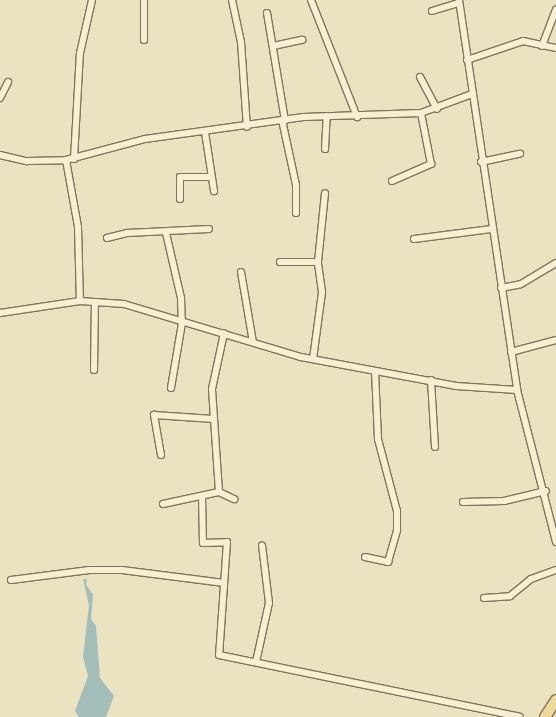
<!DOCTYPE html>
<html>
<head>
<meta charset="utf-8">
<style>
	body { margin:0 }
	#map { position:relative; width:556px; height:717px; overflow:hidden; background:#eae2c1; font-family:"IBM Plex Serif",serif }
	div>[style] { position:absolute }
	.water>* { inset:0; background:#a3bdb8 }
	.roads { filter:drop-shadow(1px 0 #83735a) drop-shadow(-1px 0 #83735a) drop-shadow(0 1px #83735a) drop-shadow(0 -1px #83735a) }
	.minor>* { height:6px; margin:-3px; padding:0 3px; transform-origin:3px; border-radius:3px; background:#f6efd4 }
	.primary>* { height:10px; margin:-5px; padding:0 5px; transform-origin:5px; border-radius:5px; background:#ecd99b }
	span { translate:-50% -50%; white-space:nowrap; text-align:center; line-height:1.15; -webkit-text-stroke:3.5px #f2ebd0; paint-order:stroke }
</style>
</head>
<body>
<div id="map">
	<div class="water">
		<div style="clip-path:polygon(83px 579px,87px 579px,86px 585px,93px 594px,91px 619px,96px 626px,100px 678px,114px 696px,106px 717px,79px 717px,75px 711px,88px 676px,83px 657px,89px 605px)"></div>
	</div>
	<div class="roads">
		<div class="minor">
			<div style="left:144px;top:0;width:40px;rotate:90deg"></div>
			<div style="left:232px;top:0;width:43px;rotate:77.9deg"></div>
			<div style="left:241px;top:42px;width:85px;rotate:86deg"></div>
			<div style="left:311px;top:0;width:126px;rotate:68.5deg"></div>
			<div style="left:459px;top:0;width:394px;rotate:81.5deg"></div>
			<div style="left:517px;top:390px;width:157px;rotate:75.6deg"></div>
			<div style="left:432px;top:11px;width:28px;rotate:-17deg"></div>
			<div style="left:267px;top:13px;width:109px;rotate:80.5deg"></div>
			<div style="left:273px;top:46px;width:30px;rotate:-12deg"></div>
			<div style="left:542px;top:46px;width:39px;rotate:-69deg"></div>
			<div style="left:467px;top:60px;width:59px;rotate:-18.7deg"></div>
			<div style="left:523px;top:41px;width:34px;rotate:12deg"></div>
			<div style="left:420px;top:77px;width:36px;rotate:62deg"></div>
			<div style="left:0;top:98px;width:18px;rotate:-63deg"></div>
			<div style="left:282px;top:120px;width:66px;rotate:77.8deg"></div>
			<div style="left:296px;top:185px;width:28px;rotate:90deg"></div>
			<div style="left:205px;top:132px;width:60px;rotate:81.3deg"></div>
			<div style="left:325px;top:149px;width:33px;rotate:-87deg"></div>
			<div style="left:0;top:155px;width:28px;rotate:13deg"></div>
			<div style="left:27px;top:161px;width:39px;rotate:-1deg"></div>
			<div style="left:66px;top:160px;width:82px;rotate:-14.9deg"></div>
			<div style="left:145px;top:139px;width:160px;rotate:-7.9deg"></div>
			<div style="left:303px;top:117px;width:118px;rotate:-1.9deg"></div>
			<div style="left:421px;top:113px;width:54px;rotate:-20.4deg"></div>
			<div style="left:74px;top:159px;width:106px;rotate:-86.8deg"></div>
			<div style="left:80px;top:53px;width:54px;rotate:-77.2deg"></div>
			<div style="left:66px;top:160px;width:68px;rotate:79.8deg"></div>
			<div style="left:78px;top:227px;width:74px;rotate:88.5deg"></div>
			<div style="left:481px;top:162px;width:40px;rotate:-12deg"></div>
			<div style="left:392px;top:181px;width:43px;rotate:-23.6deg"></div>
			<div style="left:431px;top:164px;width:52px;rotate:-101.1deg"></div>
			<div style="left:180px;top:199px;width:22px;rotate:-90deg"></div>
			<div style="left:180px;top:177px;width:31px"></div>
			<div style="left:166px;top:233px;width:67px;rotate:77deg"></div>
			<div style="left:181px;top:298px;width:25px;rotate:88deg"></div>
			<div style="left:182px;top:323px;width:66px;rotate:99.6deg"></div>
			<div style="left:107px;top:238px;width:21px;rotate:-14deg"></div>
			<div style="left:127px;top:233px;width:82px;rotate:-2.8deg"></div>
			<div style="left:414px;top:239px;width:78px;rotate:-7.4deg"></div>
			<div style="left:280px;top:262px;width:38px"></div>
			<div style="left:241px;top:272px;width:71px;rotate:80.3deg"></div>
			<div style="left:501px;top:288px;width:20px;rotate:-11deg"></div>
			<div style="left:521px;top:284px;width:41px;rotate:-31deg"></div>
			<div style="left:0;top:313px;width:81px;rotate:-8.5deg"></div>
			<div style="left:80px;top:301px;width:44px;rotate:3.9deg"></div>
			<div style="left:124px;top:304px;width:185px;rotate:16.7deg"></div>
			<div style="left:301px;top:357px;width:158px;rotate:10.6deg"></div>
			<div style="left:456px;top:386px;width:61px;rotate:3.8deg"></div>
			<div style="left:511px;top:352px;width:47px;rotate:-14.9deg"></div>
			<div style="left:313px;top:359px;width:68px;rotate:-82.3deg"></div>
			<div style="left:322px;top:292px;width:30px;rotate:-98deg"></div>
			<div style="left:318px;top:262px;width:69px;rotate:-84.2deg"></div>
			<div style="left:94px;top:370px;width:68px;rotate:-89.2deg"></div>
			<div style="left:431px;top:380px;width:67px;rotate:86.6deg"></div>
			<div style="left:161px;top:455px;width:41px;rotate:-99.9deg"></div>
			<div style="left:154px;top:415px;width:60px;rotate:3.8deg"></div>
			<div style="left:219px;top:492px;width:103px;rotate:-93.9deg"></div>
			<div style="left:212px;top:389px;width:57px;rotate:-77.9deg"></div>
			<div style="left:202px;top:496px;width:47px;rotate:88.8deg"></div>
			<div style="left:203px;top:543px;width:24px;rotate:-2deg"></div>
			<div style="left:227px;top:542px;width:113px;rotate:94deg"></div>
			<div style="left:219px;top:655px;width:307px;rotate:11.6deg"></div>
			<div style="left:463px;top:502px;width:41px;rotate:-1.4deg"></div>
			<div style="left:504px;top:501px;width:43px;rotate:-13.4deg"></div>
			<div style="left:163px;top:504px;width:57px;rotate:-12.1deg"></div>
			<div style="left:219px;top:492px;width:17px;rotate:25deg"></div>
			<div style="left:365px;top:557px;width:24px;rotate:12deg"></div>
			<div style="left:388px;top:562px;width:33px;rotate:-74deg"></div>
			<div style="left:397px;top:530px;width:19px;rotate:-90deg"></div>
			<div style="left:397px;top:511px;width:74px;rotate:-104.8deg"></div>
			<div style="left:378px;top:439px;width:68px;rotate:-92.5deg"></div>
			<div style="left:11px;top:580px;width:79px;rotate:-7.3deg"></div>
			<div style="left:89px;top:570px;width:33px"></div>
			<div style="left:122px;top:570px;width:103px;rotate:7.3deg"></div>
			<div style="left:484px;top:598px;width:26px;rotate:-4deg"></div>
			<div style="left:510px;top:596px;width:27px;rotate:-39deg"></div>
			<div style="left:531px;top:579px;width:27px;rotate:-20deg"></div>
			<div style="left:256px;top:662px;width:60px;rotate:-77.6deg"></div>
			<div style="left:269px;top:603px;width:58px;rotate:-96.9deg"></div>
		</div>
		<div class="primary">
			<div style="left:545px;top:717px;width:20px;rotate:-57deg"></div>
		</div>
	</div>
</div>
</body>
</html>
